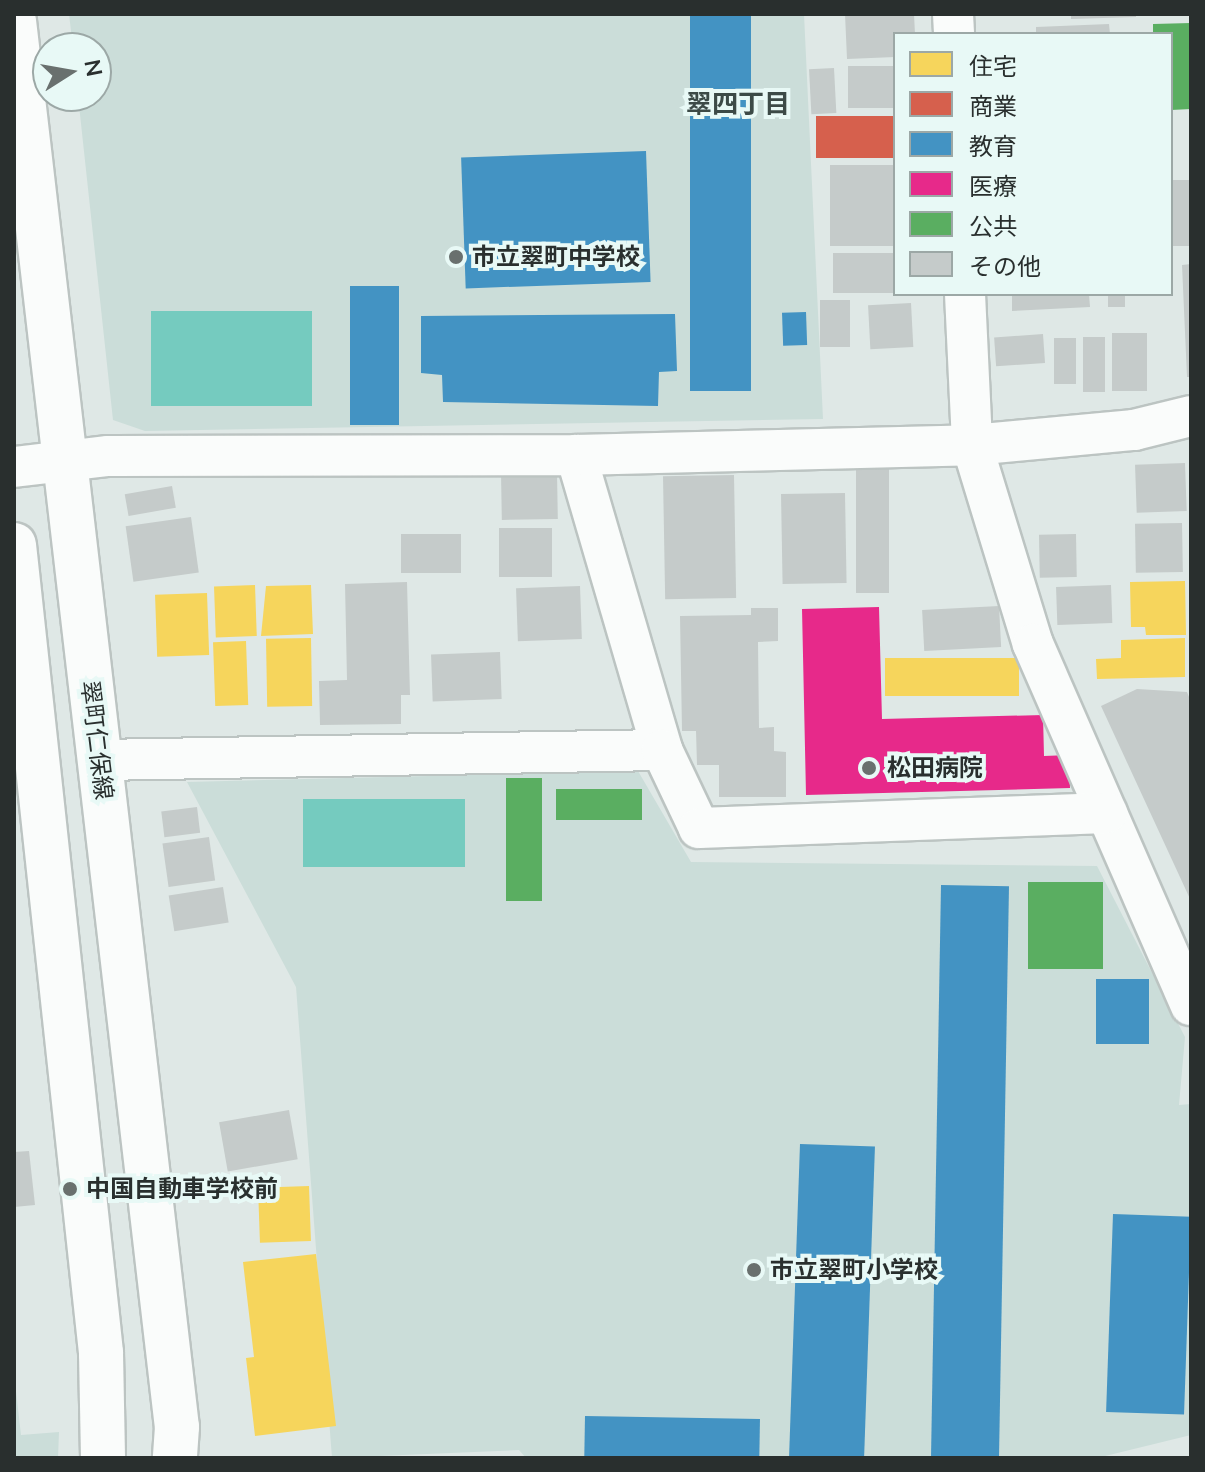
<!DOCTYPE html>
<html>
<head>
<meta charset="utf-8">
<style>
	body { margin:0 }
	#map { position:relative; width:1205px; height:1472px; overflow:hidden; background:#dfe8e6; font-family:Mulish,"Noto Sans JP",sans-serif }
	div>[style] { position:absolute }
	.built>* { inset:0; background:#cbddd9 }
	.water>* { inset:0; background:#75cbbf; transform-origin:0 0 }
	.homes>* { inset:0; background:#f6d55c; transform-origin:0 0 }
	.shops>* { inset:0; background:#d6604d; transform-origin:0 0 }
	.schools>* { inset:0; background:#4393c3; transform-origin:0 0 }
	.health>* { inset:0; background:#e7298a }
	.public>* { inset:0; background:#5aae61; transform-origin:0 0 }
	.building>* { inset:0; background:#c5cbca; transform-origin:0 0 }
	.roads { filter:drop-shadow(2px 0 #bcc4c2) drop-shadow(-2px 0 #bcc4c2) drop-shadow(0 2px #bcc4c2) drop-shadow(0 -2px #bcc4c2) }
	.minor>* { height:40px; margin:-20px; padding:0 20px; transform-origin:20px; border-radius:20px; background:#fafcfb }
	.primary>* { height:44px; margin:-22px; padding:0 22px; transform-origin:22px; border-radius:22px; background:#fafcfb }
	.dots>* { width:22px; height:22px; translate:-50% -50%; box-sizing:border-box; border:4px solid #e8f9f6; border-radius:50% }
	span { translate:-50% -50%; white-space:nowrap; text-align:center; line-height:1.15; -webkit-text-stroke:8px #e8f9f6; paint-order:stroke }
	.poi-label { font-size:24px; color:#292f2e; font-weight:700 }
	.left { translate:0 -50%; text-align:left }
	.street-label { font-size:24px; color:#292f2e }
	.neighbourhood-label { font-size:26px; color:#3c4a47; font-weight:700 }
	.frame { position:absolute; inset:0; border:16px solid #292f2e; pointer-events:none }
	.legend { position:absolute; left:893px; top:32px; width:280px; height:264px; box-sizing:border-box; background:#e8f9f6; border:2px solid #9ca8a6; margin:0; padding:10px 14px; list-style:none; font-size:24px; color:#292f2e }
	.legend li { display:flex; align-items:center; gap:16px; height:40px }
	.legend b { width:40px; border:2px solid #9ca8a6 }
	.north { position:absolute; left:32px; top:32px; width:80px; height:80px; box-sizing:border-box; background:#e8f9f6; border:2px solid #9ca8a6; border-radius:50%; rotate:79deg; font-size:22px; font-weight:700; line-height:32px; text-align:center; color:#292f2e }
	.north::after { content:''; display:block; margin:auto; width:28px; height:36px; background:#69706e; clip-path:polygon(50% 0,100% 100%,50% 72%,0 100%) }
</style>
</head>
<body>
<div id="map">
	<div class="built">
		<div style="clip-path:polygon(69px 14px,804px 14px,823px 419px,145px 431px,113px 420px,78px 96px,96px 96px,96px 48px,73px 48px)"></div>
		<div style="clip-path:polygon(638px 771px,691px 862px,1097px 866px,1185px 1037px,1179px 1105px,1191px 1104px,1191px 1435px,1097px 1458px,526px 1458px,519px 1450px,332px 1458px,296px 987px,187px 782px)"></div>
		<div style="clip-path:polygon(14px 1374px,21px 1435px,59px 1432px,58px 1458px,14px 1458px)"></div>
	</div>
	<div class="water">
		<div style="left:151px;top:311px;width:161px;height:95px"></div>
		<div style="left:465px;top:799px;width:68px;height:162px;rotate:90deg"></div>
	</div>
	<div class="homes">
		<div style="clip-path:polygon(1185px 581px,1186px 635px,1146px 635px,1145px 627px,1131px 627px,1130px 582px)"></div>
		<div style="left:255px;top:585px;width:51px;height:41px;rotate:88deg"></div>
		<div style="clip-path:polygon(311px 585px,313px 634px,261px 636px,266px 586px)"></div>
		<div style="left:207px;top:593px;width:62px;height:52px;rotate:88deg"></div>
		<div style="left:311px;top:638px;width:68px;height:45px;rotate:89deg"></div>
		<div style="clip-path:polygon(1185px 638px,1185px 677px,1097px 679px,1096px 659px,1121px 658px,1121px 640px)"></div>
		<div style="left:246px;top:641px;width:64px;height:33px;rotate:88deg"></div>
		<div style="left:885px;top:658px;width:134px;height:38px"></div>
		<div style="left:309px;top:1186px;width:55px;height:51px;rotate:88deg"></div>
		<div style="clip-path:polygon(316px 1254px,336px 1426px,255px 1436px,246px 1358px,254px 1357px,243px 1262px)"></div>
	</div>
	<div class="shops">
		<div style="left:895px;top:116px;width:42px;height:79px;rotate:90deg"></div>
	</div>
	<div class="schools">
		<div style="left:690px;top:14px;width:61px;height:377px"></div>
		<div style="left:646px;top:151px;width:131px;height:185px;rotate:88deg"></div>
		<div style="left:399px;top:286px;width:139px;height:49px;rotate:90deg"></div>
		<div style="left:806px;top:312px;width:33px;height:24px;rotate:88deg"></div>
		<div style="clip-path:polygon(675px 314px,677px 371px,659px 372px,658px 406px,443px 402px,442px 375px,421px 373px,421px 316px)"></div>
		<div style="left:941px;top:885px;width:68px;height:573px;rotate:1deg"></div>
		<div style="left:1096px;top:979px;width:53px;height:65px"></div>
		<div style="left:800px;top:1144px;width:75px;height:314px;rotate:2deg"></div>
		<div style="left:1113px;top:1214px;width:78px;height:198px;rotate:2deg"></div>
		<div style="left:585px;top:1416px;width:175px;height:42px;rotate:1deg"></div>
	</div>
	<div class="health">
		<div style="clip-path:polygon(879px 607px,882px 719px,1043px 715px,1044px 756px,1069px 755px,1070px 788px,806px 795px,802px 609px)"></div>
	</div>
	<div class="public">
		<div style="clip-path:polygon(1191px 23px,1191px 109px,1171px 110px,1171px 34px,1153px 34px,1153px 24px)"></div>
		<div style="left:542px;top:778px;width:123px;height:36px;rotate:90deg"></div>
		<div style="left:556px;top:789px;width:86px;height:31px"></div>
		<div style="left:1028px;top:882px;width:75px;height:87px"></div>
	</div>
	<div class="building">
		<div style="clip-path:polygon(845px 14px,914px 14px,915px 34px,895px 34px,895px 57px,847px 59px)"></div>
		<div style="clip-path:polygon(1071px 14px,1136px 14px,1136px 17px,1071px 19px)"></div>
		<div style="clip-path:polygon(1109px 24px,1110px 34px,1036px 34px,1036px 27px)"></div>
		<div style="left:895px;top:66px;width:42px;height:47px;rotate:90deg"></div>
		<div style="left:834px;top:68px;width:45px;height:25px;rotate:87deg"></div>
		<div style="left:895px;top:165px;width:81px;height:65px;rotate:90deg"></div>
		<div style="left:1191px;top:180px;width:66px;height:20px;rotate:90deg"></div>
		<div style="left:895px;top:253px;width:40px;height:62px;rotate:90deg"></div>
		<div style="clip-path:polygon(1191px 264px,1191px 377px,1187px 377px,1182px 265px)"></div>
		<div style="clip-path:polygon(1012px 294px,1089px 294px,1090px 307px,1012px 311px)"></div>
		<div style="left:1108px;top:294px;width:17px;height:13px"></div>
		<div style="left:820px;top:300px;width:30px;height:47px"></div>
		<div style="left:911px;top:303px;width:44px;height:43px;rotate:87deg"></div>
		<div style="left:1112px;top:333px;width:35px;height:58px"></div>
		<div style="left:1043px;top:334px;width:29px;height:49px;rotate:86deg"></div>
		<div style="left:1083px;top:337px;width:22px;height:55px"></div>
		<div style="left:1054px;top:338px;width:22px;height:46px"></div>
		<div style="left:1185px;top:463px;width:48px;height:50px;rotate:88deg"></div>
		<div style="left:856px;top:468px;width:33px;height:125px"></div>
		<div style="left:557px;top:472px;width:47px;height:56px;rotate:89deg"></div>
		<div style="left:734px;top:475px;width:123px;height:71px;rotate:89deg"></div>
		<div style="left:172px;top:486px;width:22px;height:48px;rotate:80deg"></div>
		<div style="left:845px;top:493px;width:90px;height:64px;rotate:89deg"></div>
		<div style="left:191px;top:517px;width:56px;height:66px;rotate:82deg"></div>
		<div style="left:1182px;top:523px;width:49px;height:47px;rotate:89deg"></div>
		<div style="left:552px;top:528px;width:49px;height:53px;rotate:90deg"></div>
		<div style="left:461px;top:534px;width:39px;height:60px;rotate:90deg"></div>
		<div style="left:1076px;top:534px;width:43px;height:37px;rotate:89deg"></div>
		<div style="clip-path:polygon(407px 582px,410px 695px,401px 695px,401px 724px,320px 725px,319px 681px,347px 680px,345px 584px)"></div>
		<div style="left:1111px;top:585px;width:38px;height:55px;rotate:88deg"></div>
		<div style="left:580px;top:586px;width:53px;height:64px;rotate:88deg"></div>
		<div style="left:999px;top:606px;width:41px;height:77px;rotate:87deg"></div>
		<div style="clip-path:polygon(751px 608px,778px 608px,778px 641px,758px 642px,759px 728px,774px 727px,774px 751px,786px 752px,786px 797px,719px 797px,719px 765px,697px 765px,696px 731px,682px 731px,680px 616px,751px 615px)"></div>
		<div style="left:500px;top:652px;width:47px;height:69px;rotate:88deg"></div>
		<div style="clip-path:polygon(1137px 689px,1187px 692px,1191px 702px,1191px 901px,1101px 706px)"></div>
		<div style="left:197px;top:807px;width:26px;height:36px;rotate:83deg"></div>
		<div style="left:209px;top:837px;width:44px;height:47px;rotate:82deg"></div>
		<div style="left:223px;top:887px;width:36px;height:55px;rotate:81deg"></div>
		<div style="left:289px;top:1110px;width:50px;height:71px;rotate:80deg"></div>
		<div style="clip-path:polygon(29px 1151px,35px 1205px,14px 1207px,14px 1152px)"></div>
	</div>
	<div class="roads">
		<div class="minor">
			<div style="left:953px;top:14px;width:20px;rotate:87deg"></div>
			<div style="left:965px;top:294px;width:151px;rotate:87.3deg"></div>
			<div style="left:972px;top:445px;width:208px;rotate:73deg"></div>
			<div style="left:1033px;top:644px;width:394px;rotate:66.4deg"></div>
			<div style="left:576px;top:455px;width:307px;rotate:73.7deg"></div>
			<div style="left:14px;top:467px;width:95px;rotate:-6.7deg"></div>
			<div style="left:108px;top:456px;width:468px;rotate:-0.1deg"></div>
			<div style="left:576px;top:455px;width:396px;rotate:-1.4deg"></div>
			<div style="left:972px;top:445px;width:163px;rotate:-5.3deg"></div>
			<div style="left:1134px;top:430px;width:59px;rotate:-13.8deg"></div>
			<div style="left:100px;top:760px;width:562px;rotate:-1.02deg"></div>
			<div style="left:662px;top:750px;width:86px;rotate:64.6deg"></div>
			<div style="left:699px;top:828px;width:408px;rotate:-2.1deg"></div>
		</div>
		<div class="primary">
			<div style="left:14px;top:21px;width:1415px;rotate:83.39deg"></div>
			<div style="left:177px;top:1427px;width:31px;rotate:94deg"></div>
			<div style="left:14px;top:545px;width:813px;rotate:83.85deg"></div>
			<div style="left:101px;top:1353px;width:105px;rotate:88.9deg"></div>
		</div>
	</div>
	<div class="dots">
		<div style="left:456px;top:257px;background:#69706e"></div>
		<div style="left:869px;top:768px;background:#69706e"></div>
		<div style="left:70px;top:1189px;background:#69706e"></div>
		<div style="left:754px;top:1270px;background:#69706e"></div>
	</div>
	<div class="poi-label">
		<span class="left" style="left:472px;top:257px">市立翠町中学校</span>
		<span class="left" style="left:887px;top:768px">松田病院</span>
		<span class="left" style="left:86px;top:1189px">中国自動車学校前</span>
		<span class="left" style="left:770px;top:1270px">市立翠町小学校</span>
	</div>
	<div class="street-label">
		<span style="left:97px;top:740px;rotate:83deg">翠町仁保線</span>
	</div>
	<div class="neighbourhood-label">
		<span style="left:738px;top:104px">翠四丁目</span>
	</div>
	<div class="frame"></div>
	<ul class="legend">
	<li><b style="height:22px;background:#f6d55c"></b>住宅</li>
	<li><b style="height:22px;background:#d6604d"></b>商業</li>
	<li><b style="height:22px;background:#4393c3"></b>教育</li>
	<li><b style="height:22px;background:#e7298a"></b>医療</li>
	<li><b style="height:22px;background:#5aae61"></b>公共</li>
	<li><b style="height:22px;background:#c5cbca"></b>その他</li>
	</ul>
	<div class="north">N</div>
</div>
</body>
</html>
